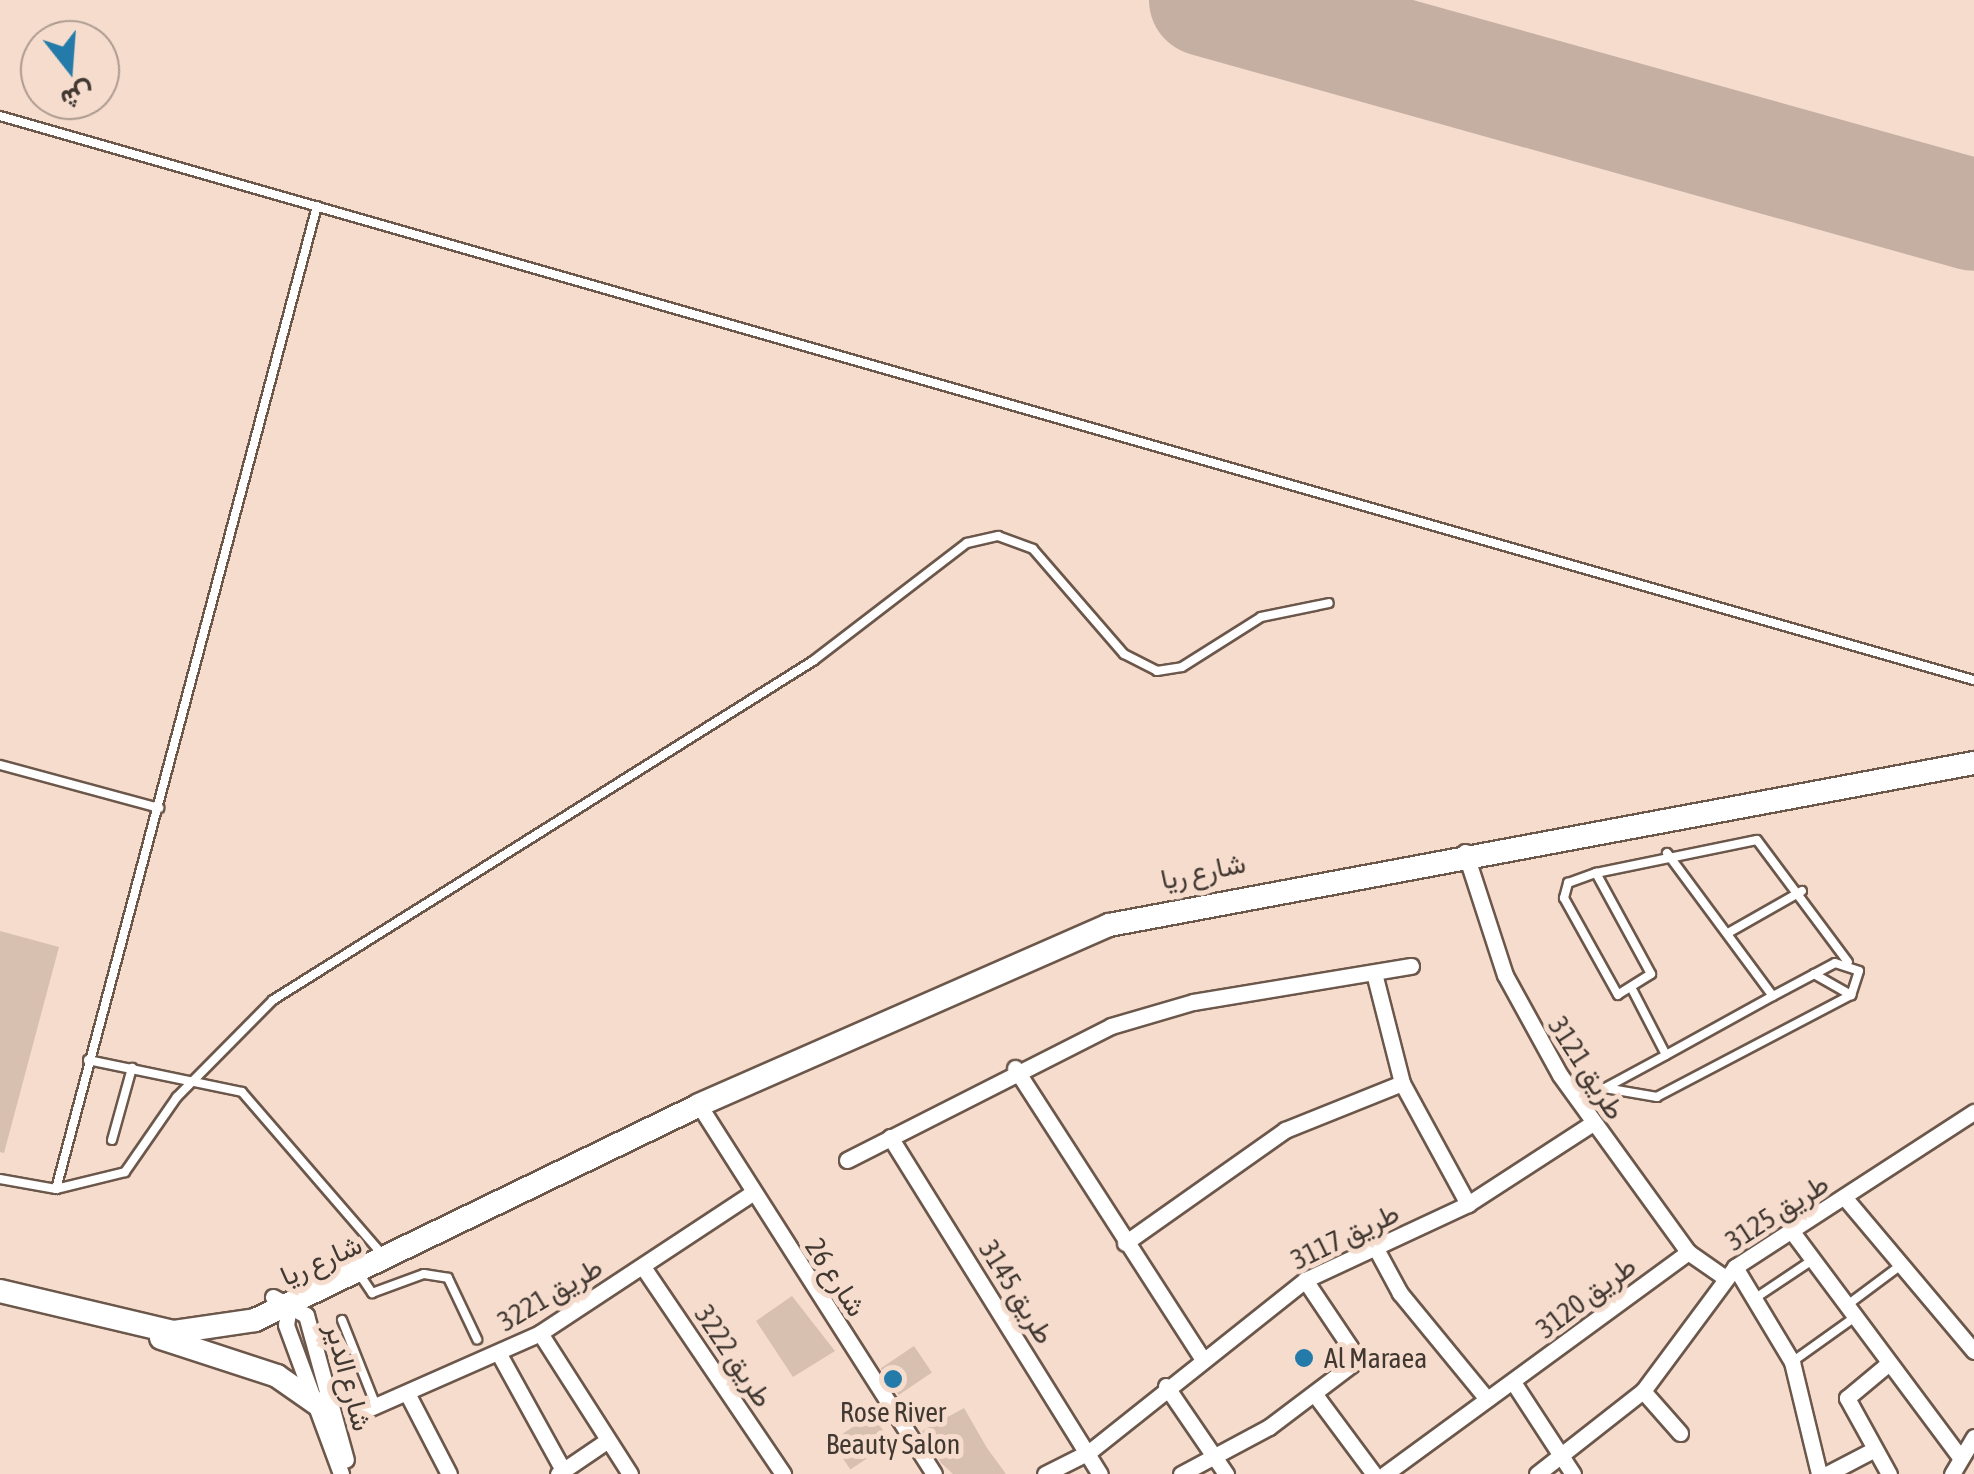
<!DOCTYPE html>
<html>
<head>
<meta charset="utf-8">
<style>
	body { margin:0 }
	#map { position:relative; width:1974px; height:1474px; overflow:hidden; background:#f5dccd; font-family:"Asap Condensed",Vazirmatn,sans-serif }
	div>[style] { position:absolute }
	.runway>* { height:112px; margin:-56px; padding:0 56px; transform-origin:56px; border-radius:56px; background:#c4afa2 }
	.building>* { inset:0; background:#d8c0b1; transform-origin:0 0 }
	.roads { filter:drop-shadow(2px 0 #6c574b) drop-shadow(-2px 0 #6c574b) drop-shadow(0 2px #6c574b) drop-shadow(0 -2px #6c574b) }
	.service>* { height:8px; margin:-4px; padding:0 4px; transform-origin:4px; border-radius:4px; background:#fff }
	.minor>* { height:15px; margin:-7.5px; padding:0 7.5px; transform-origin:7.5px; border-radius:7.5px; background:#fff }
	.secondary>* { height:22px; margin:-11px; padding:0 11px; transform-origin:11px; border-radius:11px; background:#fff }
	.dots>* { width:28px; height:28px; translate:-50% -50%; box-sizing:border-box; border:5px solid #f5dccd; border-radius:50% }
	span { translate:-50% -50%; white-space:nowrap; text-align:center; line-height:1.15; -webkit-text-stroke:10px #f5dccd; paint-order:stroke }
	.street-label { font-size:28px; color:#413832 }
	.poi-label { font-size:28px; color:#413832 }
	.left { translate:0 -50%; text-align:left }
	.north { position:absolute; left:20px; top:20px; width:100px; height:100px; box-sizing:border-box; background:#f5dccd; border:2px solid #ad9a8f; border-radius:50%; rotate:163deg; font-size:28px; font-weight:700; line-height:40px; text-align:center; color:#413832 }
	.north::after { content:''; display:block; margin:auto; width:35px; height:45px; background:#247baa; clip-path:polygon(50% 0,100% 100%,50% 72%,0 100%) }
</style>
</head>
<body>
<div id="map">
	<div class="runway">
		<div style="left:1205px;top:0;width:798px;rotate:15.62deg"></div>
	</div>
	<div class="building">
		<div style="clip-path:polygon(0 931px,59px 947px,4px 1153px,0 1152px)"></div>
		<div style="clip-path:polygon(792px 1296px,835px 1351px,793px 1377px,756px 1321px)"></div>
		<div style="left:914px;top:1346px;width:32px;height:40px;rotate:56deg"></div>
		<div style="clip-path:polygon(964px 1408px,987px 1448px,1006px 1474px,953px 1474px,941px 1463px,922px 1431px)"></div>
		<div style="left:872px;top:1414px;width:34px;height:49px;rotate:56deg"></div>
	</div>
	<div class="roads">
		<div class="service">
			<div style="left:0;top:116px;width:2053px;rotate:15.95deg"></div>
			<div style="left:0;top:765px;width:165px;rotate:15.1deg"></div>
			<div style="left:1667px;top:853px;width:178px;rotate:53.5deg"></div>
			<div style="left:1596px;top:873px;width:164px;rotate:-11.6deg"></div>
			<div style="left:1757px;top:840px;width:152px;rotate:53.3deg"></div>
			<div style="left:1596px;top:873px;width:115px;rotate:61.4deg"></div>
			<div style="left:1651px;top:974px;width:39px;rotate:148deg"></div>
			<div style="left:1618px;top:995px;width:111px;rotate:-119.1deg"></div>
			<div style="left:1564px;top:898px;width:16px;rotate:-75deg"></div>
			<div style="left:1568px;top:883px;width:30px;rotate:-20deg"></div>
			<div style="left:1728px;top:933px;width:85px;rotate:-29.6deg"></div>
			<div style="left:1814px;top:974px;width:43px;rotate:29.6deg"></div>
			<div style="left:1632px;top:989px;width:74px;rotate:62.7deg"></div>
			<div style="left:88px;top:1060px;width:157px;rotate:11.7deg"></div>
			<div style="left:242px;top:1092px;width:211px;rotate:49.2deg"></div>
			<div style="left:1578px;top:1103px;width:31px;rotate:-29deg"></div>
			<div style="left:1605px;top:1088px;width:69px;rotate:-28.4deg"></div>
			<div style="left:1666px;top:1055px;width:122px;rotate:-28.9deg"></div>
			<div style="left:1773px;top:996px;width:70px;rotate:-28deg"></div>
			<div style="left:1835px;top:963px;width:25px;rotate:18deg"></div>
			<div style="left:1859px;top:971px;width:25px;rotate:108deg"></div>
			<div style="left:1851px;top:995px;width:219px;rotate:152.3deg"></div>
			<div style="left:1657px;top:1097px;width:53px;rotate:-170.2deg"></div>
			<div style="left:112px;top:1140px;width:75px;rotate:-74.5deg"></div>
			<div style="left:0;top:1179px;width:57px;rotate:10.1deg"></div>
			<div style="left:56px;top:1189px;width:71px;rotate:-13.8deg"></div>
			<div style="left:125px;top:1172px;width:91px;rotate:-55.3deg"></div>
			<div style="left:177px;top:1097px;width:136px;rotate:-45.3deg"></div>
			<div style="left:273px;top:1000px;width:638px;rotate:-32.12deg"></div>
			<div style="left:813px;top:661px;width:194px;rotate:-37.5deg"></div>
			<div style="left:967px;top:543px;width:32px;rotate:-13deg"></div>
			<div style="left:998px;top:536px;width:37px;rotate:20deg"></div>
			<div style="left:1033px;top:549px;width:139px;rotate:49.1deg"></div>
			<div style="left:1124px;top:654px;width:37px;rotate:27deg"></div>
			<div style="left:1157px;top:671px;width:25px;rotate:-9deg"></div>
			<div style="left:1182px;top:667px;width:93px;rotate:-32.3deg"></div>
			<div style="left:1261px;top:617px;width:69px;rotate:-11.6deg"></div>
			<div style="left:56px;top:1189px;width:1017px;rotate:-75.13deg"></div>
			<div style="left:360px;top:1275px;width:22px;rotate:56deg"></div>
			<div style="left:372px;top:1293px;width:55px;rotate:-20.1deg"></div>
			<div style="left:424px;top:1274px;width:24px;rotate:9deg"></div>
			<div style="left:448px;top:1278px;width:68px;rotate:64.6deg"></div>
			<div style="left:1757px;top:1297px;width:65px;rotate:-33.7deg"></div>
			<div style="left:1846px;top:1306px;width:69px;rotate:-36.7deg"></div>
			<div style="left:342px;top:1320px;width:92px;rotate:68.4deg"></div>
			<div style="left:1792px;top:1362px;width:77px;rotate:-35.5deg"></div>
		</div>
		<div class="minor">
			<div style="left:1465px;top:852px;width:129px;rotate:72deg"></div>
			<div style="left:1505px;top:975px;width:114px;rotate:61.2deg"></div>
			<div style="left:1560px;top:1075px;width:218px;rotate:54.1deg"></div>
			<div style="left:1688px;top:1252px;width:44px;rotate:34.8deg"></div>
			<div style="left:1374px;top:973px;width:114px;rotate:75.7deg"></div>
			<div style="left:1402px;top:1083px;width:138px;rotate:61.4deg"></div>
			<div style="left:1015px;top:1068px;width:345px;rotate:57.2deg"></div>
			<div style="left:699px;top:1105px;width:437px;rotate:57.5deg"></div>
			<div style="left:890px;top:1137px;width:397px;rotate:58.1deg"></div>
			<div style="left:847px;top:1160px;width:296px;rotate:-26.9deg"></div>
			<div style="left:1111px;top:1026px;width:85px;rotate:-16.3deg"></div>
			<div style="left:1193px;top:1002px;width:221px;rotate:-9.4deg"></div>
			<div style="left:1845px;top:1198px;width:200px;rotate:49.9deg"></div>
			<div style="left:1790px;top:1229px;width:284px;rotate:53.3deg"></div>
			<div style="left:1125px;top:1243px;width:196px;rotate:-35.2deg"></div>
			<div style="left:1285px;top:1130px;width:126px;rotate:-21.9deg"></div>
			<div style="left:1374px;top:1245px;width:55px;rotate:61.6deg"></div>
			<div style="left:1400px;top:1293px;width:137px;rotate:50.6deg"></div>
			<div style="left:643px;top:1267px;width:250px;rotate:55.9deg"></div>
			<div style="left:1735px;top:1267px;width:111px;rotate:59deg"></div>
			<div style="left:1792px;top:1362px;width:115px;rotate:76.4deg"></div>
			<div style="left:273px;top:1297px;width:38px;rotate:29deg"></div>
			<div style="left:306px;top:1315px;width:150px;rotate:74.6deg"></div>
			<div style="left:290px;top:1300px;width:25px;rotate:99deg"></div>
			<div style="left:286px;top:1325px;width:159px;rotate:69.7deg"></div>
			<div style="left:540px;top:1333px;width:167px;rotate:57.4deg"></div>
			<div style="left:499px;top:1354px;width:132px;rotate:61.1deg"></div>
			<div style="left:1513px;top:1382px;width:110px;rotate:56.9deg"></div>
			<div style="left:1166px;top:1386px;width:107px;rotate:55.7deg"></div>
			<div style="left:1643px;top:1391px;width:56px;rotate:48.6deg"></div>
			<div style="left:407px;top:1393px;width:91px;rotate:62.6deg"></div>
			<div style="left:1316px;top:1396px;width:97px;rotate:53.4deg"></div>
			<div style="left:359px;top:1413px;width:198px;rotate:-23.8deg"></div>
			<div style="left:540px;top:1333px;width:254px;rotate:-33.4deg"></div>
			<div style="left:558px;top:1474px;width:60px;rotate:-34.2deg"></div>
			<div style="left:1045px;top:1474px;width:49px;rotate:-26.6deg"></div>
			<div style="left:1089px;top:1452px;width:276px;rotate:-38.5deg"></div>
			<div style="left:1305px;top:1280px;width:180px;rotate:-25deg"></div>
			<div style="left:1468px;top:1204px;width:147px;rotate:-33deg"></div>
			<div style="left:1181px;top:1474px;width:100px;rotate:-28.1deg"></div>
			<div style="left:1269px;top:1427px;width:103px;rotate:-37.1deg"></div>
			<div style="left:1351px;top:1365px;width:18px;rotate:-93deg"></div>
			<div style="left:1350px;top:1347px;width:81px;rotate:-123.9deg"></div>
			<div style="left:1385px;top:1474px;width:376px;rotate:-36.2deg"></div>
			<div style="left:1537px;top:1474px;width:135px;rotate:-38.1deg"></div>
			<div style="left:1643px;top:1391px;width:154px;rotate:-53.4deg"></div>
			<div style="left:1735px;top:1267px;width:285px;rotate:-33deg"></div>
			<div style="left:1827px;top:1474px;width:50px;rotate:-27.6deg"></div>
			<div style="left:1889px;top:1474px;width:87px;rotate:-118.9deg"></div>
			<div style="left:1847px;top:1398px;width:55px;rotate:-39.8deg"></div>
			<div style="left:1952px;top:1474px;width:43px;rotate:-59.3deg"></div>
		</div>
		<div class="secondary">
			<div style="left:0;top:1291px;width:179px;rotate:13.3deg"></div>
			<div style="left:174px;top:1332px;width:82px;rotate:-8.4deg"></div>
			<div style="left:255px;top:1320px;width:493px;rotate:-25.8deg"></div>
			<div style="left:699px;top:1105px;width:448px;rotate:-23.7deg"></div>
			<div style="left:1109px;top:925px;width:880px;rotate:-10.61deg"></div>
			<div style="left:161px;top:1338px;width:122px;rotate:18.1deg"></div>
			<div style="left:277px;top:1376px;width:49px;rotate:35deg"></div>
		</div>
	</div>
	<div class="dots">
		<div style="left:1304px;top:1358px;background:#247baa"></div>
		<div style="left:893px;top:1379px;background:#247baa"></div>
	</div>
	<div class="street-label">
		<span style="left:1203px;top:871px;rotate:-12deg">شارع ريا</span>
		<span style="left:1587px;top:1068px;rotate:57deg">طريق 3121</span>
		<span style="left:1777px;top:1212px;rotate:-33deg">طريق 3125</span>
		<span style="left:1345px;top:1236px;rotate:-26deg">طريق 3117</span>
		<span style="left:321px;top:1260px;rotate:-24deg">شارع ريا</span>
		<span style="left:836px;top:1277px;rotate:57deg">شارع 26</span>
		<span style="left:1017px;top:1292px;rotate:58deg">طريق 3145</span>
		<span style="left:550px;top:1294px;rotate:-31deg">طريق 3221</span>
		<span style="left:1586px;top:1297px;rotate:-37deg">طريق 3120</span>
		<span style="left:734px;top:1356px;rotate:56deg">طريق 3222</span>
		<span style="left:349px;top:1377px;rotate:75deg">شارع الدير</span>
	</div>
	<div class="poi-label">
		<span class="left" style="left:1324px;top:1358px">Al Maraea</span>
		<span style="left:893px;top:1428px">Rose River<br>Beauty Salon</span>
	</div>
	<div class="north">ش</div>
</div>
</body>
</html>
